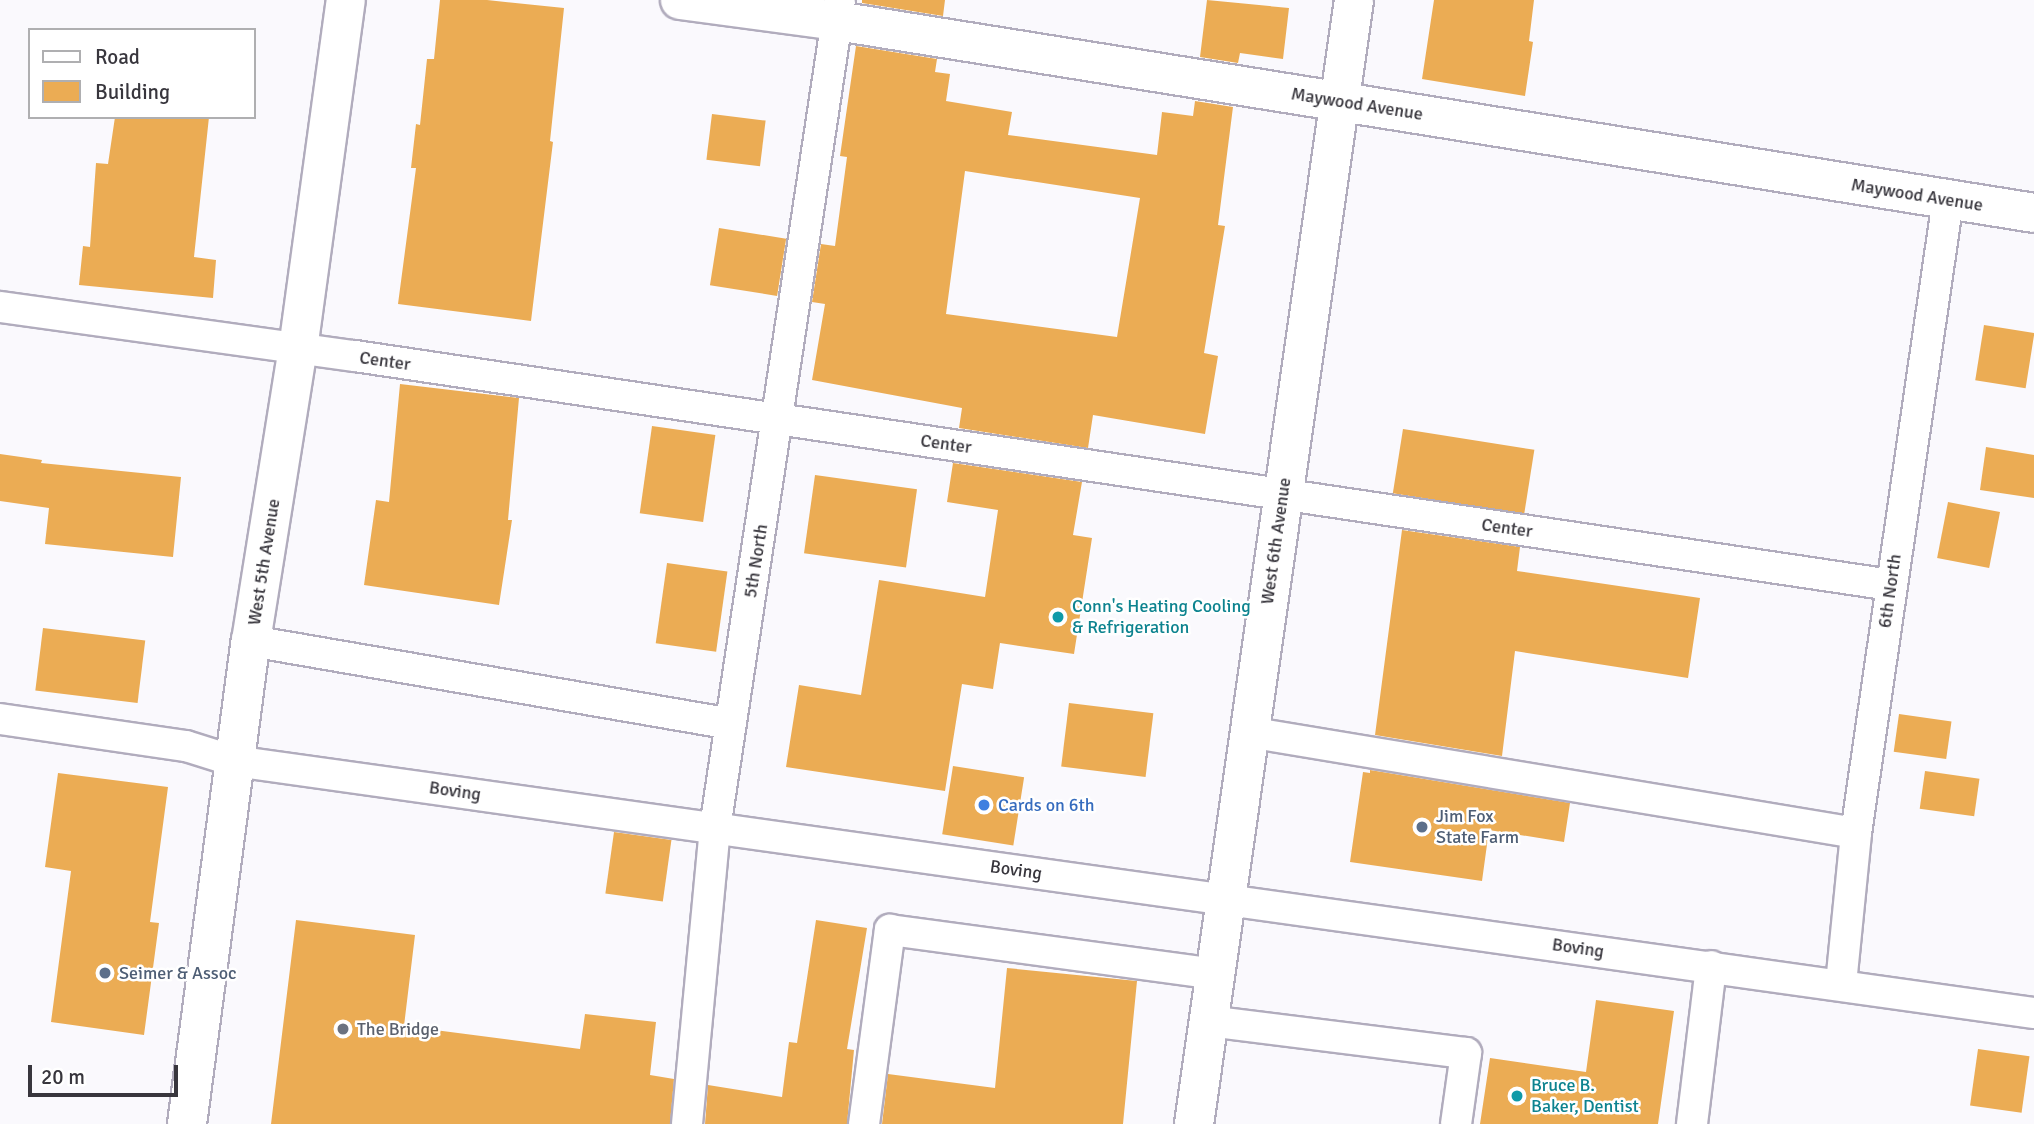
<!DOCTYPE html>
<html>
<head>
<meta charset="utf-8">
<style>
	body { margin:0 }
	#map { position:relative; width:2034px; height:1124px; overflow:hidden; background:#faf9fd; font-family:Signika,sans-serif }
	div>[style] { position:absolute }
	.building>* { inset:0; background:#ebac54; transform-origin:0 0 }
	.roads { filter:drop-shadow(2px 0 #b1acbd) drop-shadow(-2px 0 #b1acbd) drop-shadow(0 2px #b1acbd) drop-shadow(0 -2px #b1acbd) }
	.lane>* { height:30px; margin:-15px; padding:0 15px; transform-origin:15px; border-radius:15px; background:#fff }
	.street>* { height:38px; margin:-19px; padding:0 19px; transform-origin:19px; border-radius:19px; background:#fff }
	.secondary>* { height:38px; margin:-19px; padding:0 19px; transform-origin:19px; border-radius:19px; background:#fff }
	.dots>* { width:19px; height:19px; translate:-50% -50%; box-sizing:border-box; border:4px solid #fff; border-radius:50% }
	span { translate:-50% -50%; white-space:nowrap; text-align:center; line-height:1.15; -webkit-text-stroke:5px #fff; paint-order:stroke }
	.street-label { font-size:18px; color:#38363d }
	.culture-label { font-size:18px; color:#0d838f }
	.left { translate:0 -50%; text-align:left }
	.shop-label { font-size:18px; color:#366cbe }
	.service-label { font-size:18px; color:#4e5e75 }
	.worship-label { font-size:18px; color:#5b616d }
	.legend { position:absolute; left:28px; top:28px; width:228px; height:91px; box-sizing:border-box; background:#fff; border:2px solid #afafb1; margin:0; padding:9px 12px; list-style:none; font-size:21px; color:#38363d }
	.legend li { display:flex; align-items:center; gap:14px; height:35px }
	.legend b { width:35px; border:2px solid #afafb1 }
	.scale { position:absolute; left:28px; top:1065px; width:150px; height:32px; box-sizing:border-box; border:4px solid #38363d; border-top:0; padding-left:9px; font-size:21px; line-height:24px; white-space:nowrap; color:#38363d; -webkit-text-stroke:5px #fff; paint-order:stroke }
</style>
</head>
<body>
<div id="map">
	<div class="building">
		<div style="clip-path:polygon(440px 0,487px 0,564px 8px,550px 141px,553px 142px,531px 321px,398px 304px,416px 168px,411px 168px,416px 124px,420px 125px,427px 59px,434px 59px)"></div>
		<div style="clip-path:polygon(862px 0,945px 0,943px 16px,862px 3px)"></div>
		<div style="clip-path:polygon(1207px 0,1289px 8px,1283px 59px,1240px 53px,1238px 63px,1200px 57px)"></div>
		<div style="clip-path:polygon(1434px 0,1534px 0,1529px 41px,1533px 42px,1525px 96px,1422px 79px)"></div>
		<div style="clip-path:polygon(evenodd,856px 46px,937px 59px,935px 72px,950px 74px,946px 101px,1012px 112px,1008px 135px,1157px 155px,1162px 112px,1193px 116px,1195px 101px,1233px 107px,1218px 225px,1225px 226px,1204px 353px,1218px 356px,1205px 434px,1093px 415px,1088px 448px,959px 428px,962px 408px,812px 380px,825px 304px,812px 302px,821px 244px,835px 246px,847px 157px,840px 156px,856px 46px,965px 171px,1140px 198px,1117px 337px,946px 314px,965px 171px)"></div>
		<div style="left:712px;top:114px;width:54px;height:46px;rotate:7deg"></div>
		<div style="clip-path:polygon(115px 117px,209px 117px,194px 257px,216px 260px,213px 298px,79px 285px,83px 246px,90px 247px,96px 163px,108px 164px)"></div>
		<div style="left:719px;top:228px;width:68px;height:58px;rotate:9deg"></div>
		<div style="left:1984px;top:325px;width:51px;height:56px;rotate:9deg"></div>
		<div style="clip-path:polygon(400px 384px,519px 398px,508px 520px,512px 520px,499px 605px,364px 585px,376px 500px,389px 502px)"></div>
		<div style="left:652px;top:426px;width:64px;height:88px;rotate:8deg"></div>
		<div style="left:1403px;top:429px;width:133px;height:65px;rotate:9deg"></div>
		<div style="clip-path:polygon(1986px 447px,2034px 455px,2034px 498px,1980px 490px)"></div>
		<div style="clip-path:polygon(0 454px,42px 460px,41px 463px,181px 477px,173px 557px,45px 544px,49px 508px,0 501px)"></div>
		<div style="clip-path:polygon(953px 463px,1082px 482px,1073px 535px,1092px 538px,1074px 654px,1000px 643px,993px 689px,962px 684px,945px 791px,786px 767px,799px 685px,861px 695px,879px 580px,985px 597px,998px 510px,947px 502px)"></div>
		<div style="left:815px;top:475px;width:103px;height:79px;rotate:8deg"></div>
		<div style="left:1948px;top:502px;width:53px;height:57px;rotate:11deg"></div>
		<div style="clip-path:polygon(1402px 530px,1520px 547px,1517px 571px,1700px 598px,1688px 678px,1515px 651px,1502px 756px,1375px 735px)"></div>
		<div style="left:667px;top:563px;width:61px;height:81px;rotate:8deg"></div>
		<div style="left:43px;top:628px;width:103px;height:63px;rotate:7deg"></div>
		<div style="left:1069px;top:703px;width:85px;height:64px;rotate:7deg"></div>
		<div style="left:1899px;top:714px;width:53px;height:38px;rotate:8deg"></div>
		<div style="left:953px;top:766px;width:72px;height:69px;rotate:9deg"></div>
		<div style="clip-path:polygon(1370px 770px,1570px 803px,1564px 842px,1489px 830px,1482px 881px,1350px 862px,1363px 772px,1370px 773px)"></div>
		<div style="left:1925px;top:771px;width:55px;height:38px;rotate:8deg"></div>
		<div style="clip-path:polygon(58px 773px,168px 787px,150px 922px,159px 923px,144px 1035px,51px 1022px,71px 871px,45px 867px)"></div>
		<div style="left:614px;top:832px;width:58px;height:62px;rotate:8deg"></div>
		<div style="clip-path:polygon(296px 920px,415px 935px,404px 1026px,580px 1049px,585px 1014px,656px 1022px,650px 1075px,674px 1079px,670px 1124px,271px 1124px)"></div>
		<div style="clip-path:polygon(816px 920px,867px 928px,847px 1049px,854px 1050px,847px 1124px,705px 1124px,708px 1085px,782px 1097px,789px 1042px,797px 1043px)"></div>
		<div style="clip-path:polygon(1007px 968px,1137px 981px,1123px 1124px,882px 1124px,888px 1074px,995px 1088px)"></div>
		<div style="clip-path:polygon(1596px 1000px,1674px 1011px,1658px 1124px,1480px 1124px,1490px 1058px,1586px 1072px)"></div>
		<div style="left:1978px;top:1049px;width:52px;height:57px;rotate:8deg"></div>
	</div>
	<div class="roads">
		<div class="lane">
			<div style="left:0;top:307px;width:358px;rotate:7.9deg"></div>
			<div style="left:355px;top:356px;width:1553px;rotate:8.48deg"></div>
			<div style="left:251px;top:641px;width:487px;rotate:9.8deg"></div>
			<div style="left:0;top:719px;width:188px;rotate:8.3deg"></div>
			<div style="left:186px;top:746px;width:50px;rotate:17.4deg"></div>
			<div style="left:234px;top:761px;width:1818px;rotate:7.97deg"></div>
			<div style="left:1248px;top:732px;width:616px;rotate:9.43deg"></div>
			<div style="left:1841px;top:984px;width:152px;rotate:-84.3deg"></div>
			<div style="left:1856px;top:833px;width:640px;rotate:-81.73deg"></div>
			<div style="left:1208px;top:1021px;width:260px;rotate:7.1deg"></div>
			<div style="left:1466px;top:1053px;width:72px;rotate:98deg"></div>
			<div style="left:687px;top:1124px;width:297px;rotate:-84.6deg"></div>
			<div style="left:715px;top:828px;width:837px;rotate:-81.42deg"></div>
			<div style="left:864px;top:1124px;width:196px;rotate:-82.4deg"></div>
			<div style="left:890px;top:930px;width:328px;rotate:7.7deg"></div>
			<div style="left:1692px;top:1124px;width:159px;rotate:-83.1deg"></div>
		</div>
		<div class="street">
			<div style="left:680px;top:0;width:158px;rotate:7.6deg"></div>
			<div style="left:837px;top:21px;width:1212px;rotate:9.11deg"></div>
			<div style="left:187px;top:1124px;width:487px;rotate:-82.5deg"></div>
			<div style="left:251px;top:641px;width:296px;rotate:-80.9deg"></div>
			<div style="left:298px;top:349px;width:352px;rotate:-82.2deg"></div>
		</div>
		<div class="secondary">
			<div style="left:1194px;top:1124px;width:1135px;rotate:-81.9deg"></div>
		</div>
	</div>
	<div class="dots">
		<div style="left:1058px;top:617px;background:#0f9aa8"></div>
		<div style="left:984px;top:805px;background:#3f7fe0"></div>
		<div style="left:1422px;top:827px;background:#5c6f8a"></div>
		<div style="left:105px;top:973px;background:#5c6f8a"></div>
		<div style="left:343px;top:1029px;background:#6b7280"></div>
		<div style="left:1517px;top:1096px;background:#0f9aa8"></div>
	</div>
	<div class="street-label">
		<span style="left:1357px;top:104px;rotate:9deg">Maywood Avenue</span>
		<span style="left:1917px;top:195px;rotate:9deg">Maywood Avenue</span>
		<span style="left:385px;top:361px;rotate:8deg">Center</span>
		<span style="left:946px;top:444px;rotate:8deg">Center</span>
		<span style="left:1507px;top:528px;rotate:8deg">Center</span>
		<span style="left:1276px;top:541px;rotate:-82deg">West 6th Avenue</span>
		<span style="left:756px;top:561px;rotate:-81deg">5th North</span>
		<span style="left:264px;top:562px;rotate:-81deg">West 5th Avenue</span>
		<span style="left:1890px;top:591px;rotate:-82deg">6th North</span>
		<span style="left:455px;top:791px;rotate:8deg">Boving</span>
		<span style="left:1016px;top:870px;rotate:8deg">Boving</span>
		<span style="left:1578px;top:948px;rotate:8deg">Boving</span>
	</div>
	<div class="culture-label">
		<span class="left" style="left:1072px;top:617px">Conn's Heating Cooling<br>&amp; Refrigeration</span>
		<span class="left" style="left:1531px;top:1096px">Bruce B.<br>Baker, Dentist</span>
	</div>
	<div class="shop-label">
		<span class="left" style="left:998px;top:805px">Cards on 6th</span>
	</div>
	<div class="service-label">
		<span class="left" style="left:1436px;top:827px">Jim Fox<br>State Farm</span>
		<span class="left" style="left:119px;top:973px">Seimer &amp; Assoc</span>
	</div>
	<div class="worship-label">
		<span class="left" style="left:357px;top:1029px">The Bridge</span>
	</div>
	<ul class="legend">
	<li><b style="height:9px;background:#fff"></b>Road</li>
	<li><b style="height:19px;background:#ebac54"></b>Building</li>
	</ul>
	<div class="scale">20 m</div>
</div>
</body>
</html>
